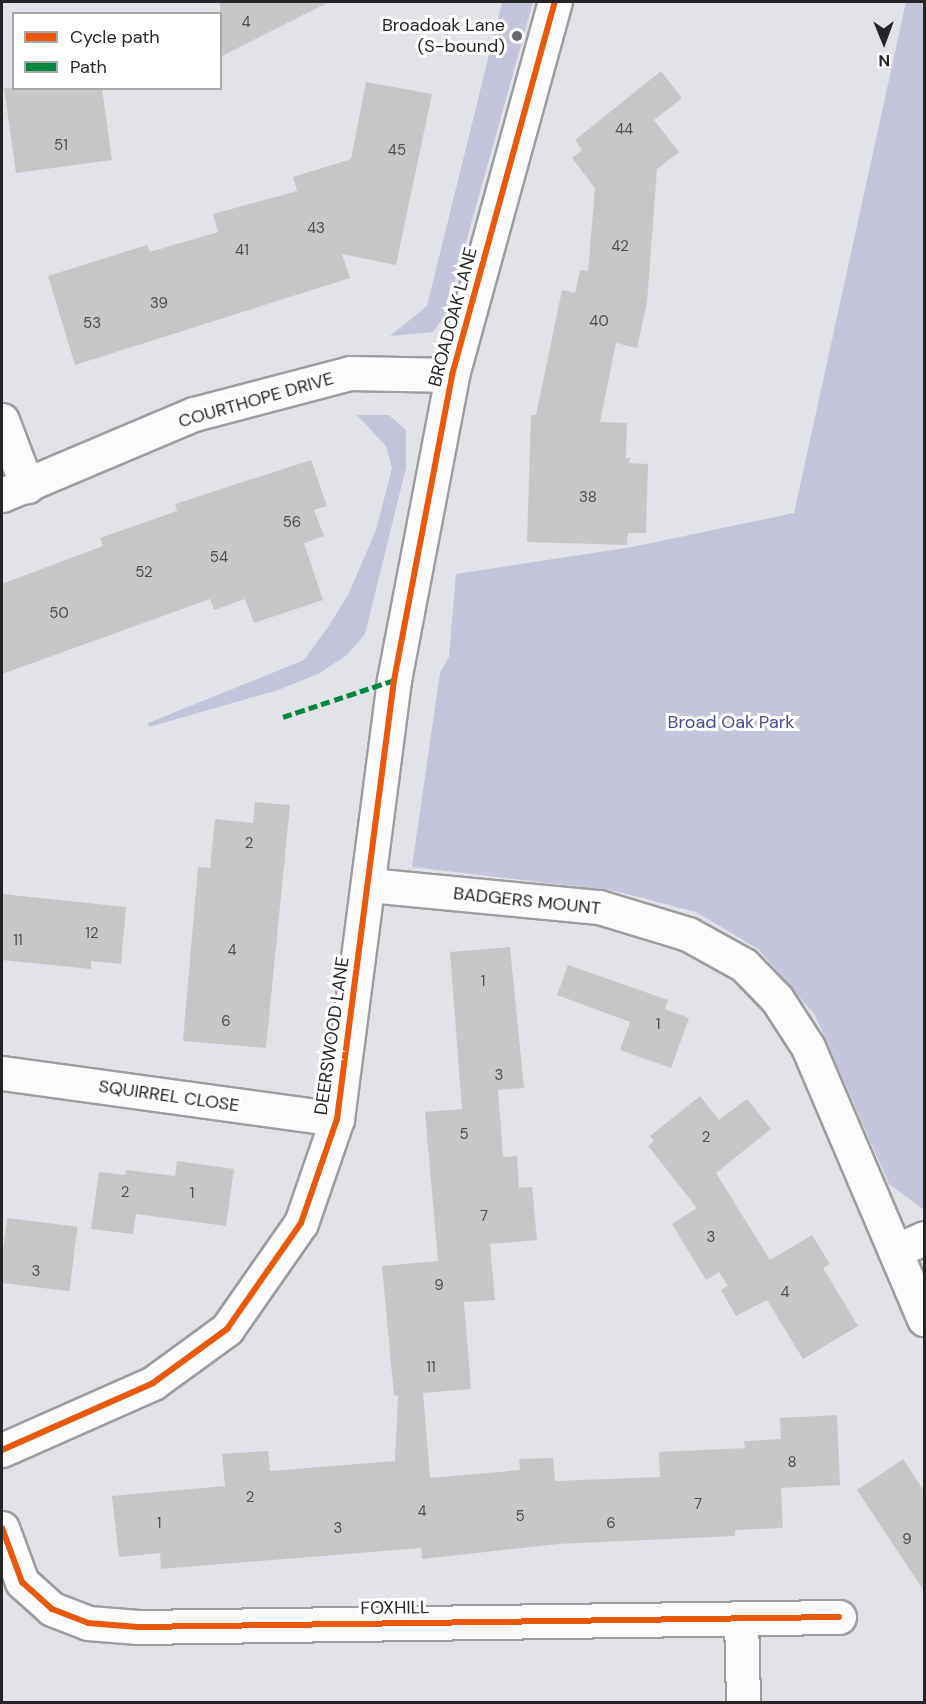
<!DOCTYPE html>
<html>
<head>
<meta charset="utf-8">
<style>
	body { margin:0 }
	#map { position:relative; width:926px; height:1704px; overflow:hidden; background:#e2e3e8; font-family:"DM Sans",sans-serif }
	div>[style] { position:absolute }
	.green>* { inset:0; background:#c4c5da }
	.building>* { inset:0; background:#c8c7c8; transform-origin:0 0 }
	.roads { filter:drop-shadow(2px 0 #9d9da0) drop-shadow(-2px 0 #9d9da0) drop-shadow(0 2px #9d9da0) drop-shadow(0 -2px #9d9da0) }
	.minor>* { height:33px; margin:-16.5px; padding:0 16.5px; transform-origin:16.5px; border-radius:16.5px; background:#fbfbfc }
	.quiet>* { height:4.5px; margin-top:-2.25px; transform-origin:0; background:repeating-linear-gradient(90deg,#00873e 0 9px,transparent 0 13.5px) }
	.cycleway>* { height:6px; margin:-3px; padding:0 3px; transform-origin:3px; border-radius:3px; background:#e8590c }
	.dots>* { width:16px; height:16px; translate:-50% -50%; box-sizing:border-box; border:3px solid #fff; border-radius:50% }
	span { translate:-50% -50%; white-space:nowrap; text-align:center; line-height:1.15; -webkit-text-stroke:6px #fff; paint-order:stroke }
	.number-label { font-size:15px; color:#4e4e50 }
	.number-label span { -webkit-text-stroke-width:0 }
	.poi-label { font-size:18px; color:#252528 }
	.right { translate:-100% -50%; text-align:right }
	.street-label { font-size:18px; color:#252528 }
	.park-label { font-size:18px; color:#4c498d }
	.frame { position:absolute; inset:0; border:3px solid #252528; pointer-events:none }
	.legend { position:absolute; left:12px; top:12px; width:210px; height:78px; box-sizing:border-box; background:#fff; border:2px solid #a8a8a9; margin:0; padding:8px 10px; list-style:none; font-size:18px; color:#252528 }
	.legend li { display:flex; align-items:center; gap:12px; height:30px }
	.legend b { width:30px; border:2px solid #a8a8a9 }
	.north { position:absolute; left:854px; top:12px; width:60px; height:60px; -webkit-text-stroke:4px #fff; paint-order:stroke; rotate:179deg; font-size:16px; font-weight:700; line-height:24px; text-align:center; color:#252528 }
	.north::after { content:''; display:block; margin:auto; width:21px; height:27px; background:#252528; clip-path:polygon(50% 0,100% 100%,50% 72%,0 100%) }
</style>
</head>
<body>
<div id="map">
	<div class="green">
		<div style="clip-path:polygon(502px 2px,533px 2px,446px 314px,433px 332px,390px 336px,427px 306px)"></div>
		<div style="clip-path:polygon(906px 2px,924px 2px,923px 1209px,889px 1184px,815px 1015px,758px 949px,696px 912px,615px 891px,412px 867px,440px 673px,449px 657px,456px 574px,632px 547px,794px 513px)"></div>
		<div style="clip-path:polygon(357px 415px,389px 415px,406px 430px,406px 468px,365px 634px,347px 655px,318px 674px,278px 690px,149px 727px,148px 723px,304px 660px,328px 627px,348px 595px,376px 530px,392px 468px,386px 446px)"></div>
	</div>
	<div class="building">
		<div style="clip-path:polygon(220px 2px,329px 2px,220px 57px)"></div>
		<div style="clip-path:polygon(661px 71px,682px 98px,654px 120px,679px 152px,657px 169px,647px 302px,637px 348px,616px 343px,600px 422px,627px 423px,626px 458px,630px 458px,629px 463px,648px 464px,646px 533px,628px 533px,627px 545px,527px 542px,531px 415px,536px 415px,562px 290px,575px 293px,580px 270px,588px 271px,595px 188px,572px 158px,582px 150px,575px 140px)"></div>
		<div style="clip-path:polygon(366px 82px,432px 94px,396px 265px,342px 254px,350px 278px,75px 365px,48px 276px,147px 245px,150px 252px,218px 232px,213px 214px,297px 191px,293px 177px,351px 159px)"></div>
		<div style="clip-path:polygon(4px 88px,102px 88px,112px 160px,16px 173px)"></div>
		<div style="clip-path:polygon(311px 460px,327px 506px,314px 510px,324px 536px,304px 543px,323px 600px,254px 623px,245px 599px,214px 610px,210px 599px,2px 674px,2px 584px,103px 546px,100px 538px,177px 511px,175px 504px)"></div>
		<div style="clip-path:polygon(255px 802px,290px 805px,266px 1048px,183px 1041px,198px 867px,210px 868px,215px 819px,253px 823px)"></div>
		<div style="clip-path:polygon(2px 894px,126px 907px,121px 964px,91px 961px,91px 969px,2px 960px)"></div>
		<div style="clip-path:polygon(510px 947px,524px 1088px,498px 1090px,503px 1157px,517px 1156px,519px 1188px,532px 1187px,537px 1240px,490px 1244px,495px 1300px,464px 1302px,471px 1389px,423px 1393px,430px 1478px,520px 1470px,519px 1459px,553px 1458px,555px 1481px,660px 1477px,659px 1452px,745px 1448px,744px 1441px,781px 1439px,780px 1418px,837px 1415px,840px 1485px,781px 1488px,783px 1528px,735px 1530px,735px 1536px,558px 1544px,422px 1559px,421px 1548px,161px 1569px,160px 1553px,119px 1557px,112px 1496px,225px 1486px,222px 1454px,268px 1451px,270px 1471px,395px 1461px,398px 1395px,394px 1396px,382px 1266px,438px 1261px,425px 1112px,462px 1109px,450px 952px)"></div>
		<div style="clip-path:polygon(568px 965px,668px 1000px,665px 1009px,689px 1018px,671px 1068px,620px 1050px,630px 1022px,557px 995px)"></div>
		<div style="clip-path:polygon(700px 1096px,719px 1120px,747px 1099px,771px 1129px,716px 1173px,770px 1260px,812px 1235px,830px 1264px,823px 1268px,858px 1326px,803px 1359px,767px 1300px,736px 1316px,721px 1290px,728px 1286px,719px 1272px,706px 1280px,672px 1224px,697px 1208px,648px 1146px,654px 1141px,650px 1136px)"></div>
		<div style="clip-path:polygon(177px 1161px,234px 1169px,226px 1226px,136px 1214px,133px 1234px,91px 1229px,99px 1172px,125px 1175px,126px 1170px,175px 1176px)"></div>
		<div style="left:7px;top:1218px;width:71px;height:65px;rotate:7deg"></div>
		<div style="clip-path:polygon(903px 1459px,924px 1491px,924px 1591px,857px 1490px)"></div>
	</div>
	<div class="roads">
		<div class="minor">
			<div style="left:2px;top:420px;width:71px;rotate:69.3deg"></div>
			<div style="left:2px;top:495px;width:208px;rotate:-22.9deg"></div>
			<div style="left:194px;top:414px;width:161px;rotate:-14.7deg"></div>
			<div style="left:350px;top:373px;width:102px;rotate:1.1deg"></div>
			<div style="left:369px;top:885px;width:231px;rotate:5.5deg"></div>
			<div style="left:599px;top:907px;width:93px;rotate:16.9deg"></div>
			<div style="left:688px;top:934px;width:64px;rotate:29deg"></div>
			<div style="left:744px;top:965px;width:47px;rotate:45.9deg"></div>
			<div style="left:777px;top:999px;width:57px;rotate:57.1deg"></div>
			<div style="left:808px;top:1047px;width:296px;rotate:66.9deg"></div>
			<div style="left:2px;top:1073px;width:338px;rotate:7.8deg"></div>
			<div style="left:895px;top:1251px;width:32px;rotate:-24deg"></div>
			<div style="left:2px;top:1450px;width:165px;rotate:-23.9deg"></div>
			<div style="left:153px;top:1383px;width:92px;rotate:-36.1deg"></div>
			<div style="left:227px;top:1329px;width:129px;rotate:-55.1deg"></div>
			<div style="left:301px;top:1223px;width:110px;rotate:-70.9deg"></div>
			<div style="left:337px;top:1119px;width:443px;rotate:-82.6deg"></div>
			<div style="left:394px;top:680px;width:310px;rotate:-79.2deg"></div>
			<div style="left:452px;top:375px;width:387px;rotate:-74.6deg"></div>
			<div style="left:2px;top:1528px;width:58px;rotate:69.7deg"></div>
			<div style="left:22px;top:1582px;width:40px;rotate:42deg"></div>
			<div style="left:52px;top:1609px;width:39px;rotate:21deg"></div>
			<div style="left:88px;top:1623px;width:50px;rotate:4.6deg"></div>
			<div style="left:138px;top:1627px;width:701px;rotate:-0.82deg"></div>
			<div style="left:741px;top:1618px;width:80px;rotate:88.6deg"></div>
		</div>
	</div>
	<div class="quiet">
		<div style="left:283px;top:717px;width:117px;rotate:-18.4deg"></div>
	</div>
	<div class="cycleway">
		<div style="left:2px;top:1450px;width:165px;rotate:-23.9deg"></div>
		<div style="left:153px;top:1383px;width:92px;rotate:-36.1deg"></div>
		<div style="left:227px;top:1329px;width:129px;rotate:-55.1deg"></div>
		<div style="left:301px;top:1223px;width:110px;rotate:-70.9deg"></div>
		<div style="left:337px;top:1119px;width:443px;rotate:-82.6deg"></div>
		<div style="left:394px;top:680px;width:310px;rotate:-79.2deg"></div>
		<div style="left:452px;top:375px;width:387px;rotate:-74.6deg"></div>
		<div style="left:2px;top:1528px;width:58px;rotate:69.7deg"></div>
		<div style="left:22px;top:1582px;width:40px;rotate:42deg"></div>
		<div style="left:52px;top:1609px;width:39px;rotate:21deg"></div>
		<div style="left:88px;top:1623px;width:50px;rotate:4.6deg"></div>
		<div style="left:138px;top:1627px;width:701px;rotate:-0.82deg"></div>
	</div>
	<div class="dots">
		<div style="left:517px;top:36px;background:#67686b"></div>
	</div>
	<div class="number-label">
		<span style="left:246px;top:23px">4</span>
		<span style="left:624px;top:130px">44</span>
		<span style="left:61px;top:146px">51</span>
		<span style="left:397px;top:151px">45</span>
		<span style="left:316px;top:229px">43</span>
		<span style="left:620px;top:247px">42</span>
		<span style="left:242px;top:251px">41</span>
		<span style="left:159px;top:304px">39</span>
		<span style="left:599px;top:322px">40</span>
		<span style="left:92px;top:324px">53</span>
		<span style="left:588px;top:498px">38</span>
		<span style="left:292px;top:523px">56</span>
		<span style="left:219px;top:558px">54</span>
		<span style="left:144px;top:573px">52</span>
		<span style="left:59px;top:614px">50</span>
		<span style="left:249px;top:844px">2</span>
		<span style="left:92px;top:934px">12</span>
		<span style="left:18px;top:941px">11</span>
		<span style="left:232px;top:951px">4</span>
		<span style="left:483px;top:982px">1</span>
		<span style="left:226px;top:1022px">6</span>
		<span style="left:658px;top:1025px">1</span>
		<span style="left:499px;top:1076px">3</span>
		<span style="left:464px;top:1135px">5</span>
		<span style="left:706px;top:1138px">2</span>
		<span style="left:125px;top:1193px">2</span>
		<span style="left:192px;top:1194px">1</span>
		<span style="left:484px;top:1217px">7</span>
		<span style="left:711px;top:1238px">3</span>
		<span style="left:36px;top:1272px">3</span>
		<span style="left:439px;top:1286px">9</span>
		<span style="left:785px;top:1293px">4</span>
		<span style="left:431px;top:1368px">11</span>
		<span style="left:792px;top:1463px">8</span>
		<span style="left:250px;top:1498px">2</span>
		<span style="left:698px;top:1505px">7</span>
		<span style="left:422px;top:1512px">4</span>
		<span style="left:520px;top:1517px">5</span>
		<span style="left:159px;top:1524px">1</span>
		<span style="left:611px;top:1524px">6</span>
		<span style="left:338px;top:1529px">3</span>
		<span style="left:907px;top:1540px">9</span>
	</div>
	<div class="poi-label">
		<span class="right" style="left:505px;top:36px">Broadoak Lane<br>(S-bound)</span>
	</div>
	<div class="street-label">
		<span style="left:453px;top:317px;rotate:-75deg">BROADOAK LANE</span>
		<span style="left:256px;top:400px;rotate:-16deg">COURTHOPE DRIVE</span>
		<span style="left:527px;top:901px;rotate:6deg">BADGERS MOUNT</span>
		<span style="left:332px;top:1036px;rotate:-82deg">DEERSWOOD LANE</span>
		<span style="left:169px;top:1096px;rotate:8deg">SQUIRREL CLOSE</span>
		<span style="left:395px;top:1608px;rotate:-1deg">FOXHILL</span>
	</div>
	<div class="park-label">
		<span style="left:731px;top:722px">Broad Oak Park</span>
	</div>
	<div class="frame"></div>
	<ul class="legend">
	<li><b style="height:8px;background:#e8590c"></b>Cycle path</li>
	<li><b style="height:8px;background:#00873e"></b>Path</li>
	</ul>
	<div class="north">N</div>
</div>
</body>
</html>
